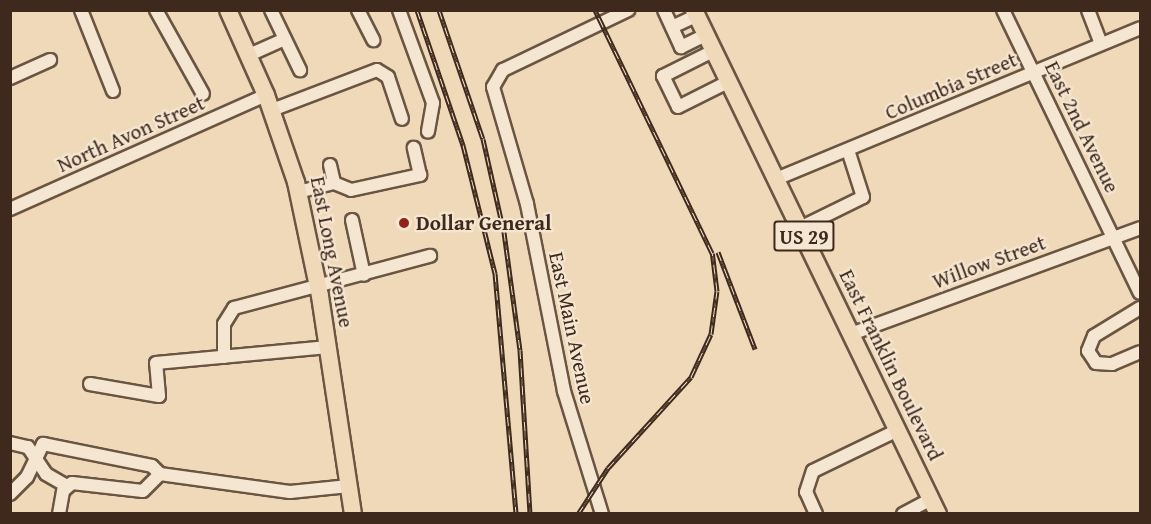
<!DOCTYPE html>
<html>
<head>
<meta charset="utf-8">
<style>
	body { margin:0 }
	#map { position:relative; width:1151px; height:524px; overflow:hidden; background:#f0d9b9; font-family:"Gentium Book Plus",serif }
	div>[style] { position:absolute }
	.roads { filter:drop-shadow(2px 0 #6a5543) drop-shadow(-2px 0 #6a5543) drop-shadow(0 2px #6a5543) drop-shadow(0 -2px #6a5543) }
	.minor>* { height:12px; margin:-6px; padding:0 6px; transform-origin:6px; border-radius:6px; background:#f5e6d2 }
	.major>* { height:16px; margin:-8px; padding:0 8px; transform-origin:8px; border-radius:8px; background:#f0d9b9 }
	.rail>* { height:5px; margin-top:-2.5px; transform-origin:0; background:repeating-linear-gradient(90deg,#f5e6d2 0 9px,#3e291c 0 18px); box-sizing:border-box; border-block:2px solid #3e291c }
	.dots>* { width:16px; height:16px; translate:-50% -50%; box-sizing:border-box; border:3px solid #f5e6d2; border-radius:50% }
	span { translate:-50% -50%; white-space:nowrap; text-align:center; line-height:1.15; -webkit-text-stroke:4.5px #f5e6d2; paint-order:stroke }
	.shield-label span { padding:2px 4px; background:#f5e6d2; border:2px solid; border-radius:4px; -webkit-text-stroke-width:0 }
	.shield-label { font-size:20px; color:#3e291c; font-weight:700 }
	.street-label { font-size:21px; color:#3e291c }
	.poi-label { font-size:21px; color:#3e291c; font-weight:700 }
	.left { translate:0 -50%; text-align:left }
	.frame { position:absolute; inset:0; border:12px solid #3e291c; pointer-events:none }
</style>
</head>
<body>
<div id="map">
	<div class="roads">
		<div class="minor">
			<div style="left:81px;top:10px;width:87px;rotate:68.4deg"></div>
			<div style="left:156px;top:10px;width:96px;rotate:60.8deg"></div>
			<div style="left:271px;top:10px;width:67px;rotate:64.2deg"></div>
			<div style="left:358px;top:10px;width:34px;rotate:63deg"></div>
			<div style="left:399px;top:10px;width:99px;rotate:69.9deg"></div>
			<div style="left:433px;top:103px;width:29px;rotate:100deg"></div>
			<div style="left:664px;top:10px;width:41px;rotate:65.3deg"></div>
			<div style="left:681px;top:47px;width:28px;rotate:-26deg"></div>
			<div style="left:1003px;top:10px;width:314px;rotate:64.2deg"></div>
			<div style="left:1088px;top:10px;width:36px;rotate:69deg"></div>
			<div style="left:672px;top:27px;width:26px;rotate:-25deg"></div>
			<div style="left:713px;top:51px;width:56px;rotate:153.4deg"></div>
			<div style="left:663px;top:76px;width:34px;rotate:64deg"></div>
			<div style="left:678px;top:107px;width:56px;rotate:-26.6deg"></div>
			<div style="left:249px;top:55px;width:39px;rotate:-24deg"></div>
			<div style="left:10px;top:78px;width:44px;rotate:-24.2deg"></div>
			<div style="left:272px;top:110px;width:112px;rotate:-20.9deg"></div>
			<div style="left:377px;top:70px;width:13px;rotate:32deg"></div>
			<div style="left:388px;top:77px;width:44px;rotate:71.6deg"></div>
			<div style="left:330px;top:165px;width:18px;rotate:77deg"></div>
			<div style="left:776px;top:179px;width:394px;rotate:-22.5deg"></div>
			<div style="left:298px;top:192px;width:37px;rotate:-14deg"></div>
			<div style="left:334px;top:183px;width:18px;rotate:22deg"></div>
			<div style="left:351px;top:190px;width:71px;rotate:-12.3deg"></div>
			<div style="left:420px;top:175px;width:28px;rotate:-103deg"></div>
			<div style="left:10px;top:209px;width:280px;rotate:-24deg"></div>
			<div style="left:352px;top:220px;width:56px;rotate:77.7deg"></div>
			<div style="left:800px;top:228px;width:70px;rotate:-26.2deg"></div>
			<div style="left:863px;top:197px;width:49px;rotate:-107.7deg"></div>
			<div style="left:1140px;top:308px;width:54px;rotate:148.7deg"></div>
			<div style="left:1094px;top:336px;width:16px;rotate:112deg"></div>
			<div style="left:1088px;top:351px;width:14px;rotate:56deg"></div>
			<div style="left:1096px;top:363px;width:16px;rotate:4deg"></div>
			<div style="left:1112px;top:364px;width:30px;rotate:-23deg"></div>
			<div style="left:851px;top:334px;width:308px;rotate:-20.1deg"></div>
			<div style="left:224px;top:357px;width:33px;rotate:-90deg"></div>
			<div style="left:224px;top:324px;width:19px;rotate:-58deg"></div>
			<div style="left:234px;top:308px;width:203px;rotate:-14.9deg"></div>
			<div style="left:90px;top:384px;width:70px;rotate:9.9deg"></div>
			<div style="left:159px;top:396px;width:33px;rotate:-95deg"></div>
			<div style="left:156px;top:363px;width:173px;rotate:-5.3deg"></div>
			<div style="left:10px;top:443px;width:18px;rotate:13deg"></div>
			<div style="left:28px;top:447px;width:32px;rotate:56deg"></div>
			<div style="left:46px;top:474px;width:24px;rotate:30deg"></div>
			<div style="left:10px;top:494px;width:24px;rotate:-45deg"></div>
			<div style="left:27px;top:477px;width:37px;rotate:-64deg"></div>
			<div style="left:43px;top:444px;width:111px;rotate:11.4deg"></div>
			<div style="left:152px;top:466px;width:11px;rotate:45deg"></div>
			<div style="left:59px;top:514px;width:23px;rotate:-80deg"></div>
			<div style="left:63px;top:491px;width:12px;rotate:-42deg"></div>
			<div style="left:72px;top:483px;width:71px;rotate:6.4deg"></div>
			<div style="left:143px;top:491px;width:24px;rotate:-45deg"></div>
			<div style="left:160px;top:474px;width:131px;rotate:7.9deg"></div>
			<div style="left:290px;top:492px;width:59px;rotate:-5.8deg"></div>
			<div style="left:602px;top:514px;width:129px;rotate:-107.2deg"></div>
			<div style="left:564px;top:391px;width:191px;rotate:-101.2deg"></div>
			<div style="left:527px;top:204px;width:122px;rotate:-106.2deg"></div>
			<div style="left:493px;top:87px;width:20px;rotate:-60deg"></div>
			<div style="left:503px;top:70px;width:139px;rotate:-25.6deg"></div>
			<div style="left:816px;top:514px;width:24px;rotate:-114deg"></div>
			<div style="left:806px;top:492px;width:22px;rotate:-72deg"></div>
			<div style="left:813px;top:471px;width:94px;rotate:-25.8deg"></div>
			<div style="left:903px;top:514px;width:32px;rotate:-28deg"></div>
		</div>
		<div class="major">
			<div style="left:228px;top:10px;width:93px;rotate:65.9deg"></div>
			<div style="left:266px;top:95px;width:92px;rotate:71deg"></div>
			<div style="left:296px;top:182px;width:116px;rotate:78.1deg"></div>
			<div style="left:320px;top:296px;width:220px;rotate:81.4deg"></div>
			<div style="left:694px;top:10px;width:560px;rotate:64.17deg"></div>
		</div>
	</div>
	<div class="rail">
		<div style="left:417px;top:10px;width:143px;rotate:71.2deg"></div>
		<div style="left:463px;top:145px;width:132px;rotate:76deg"></div>
		<div style="left:495px;top:273px;width:242px;rotate:85deg"></div>
		<div style="left:439px;top:10px;width:136px;rotate:71.2deg"></div>
		<div style="left:483px;top:139px;width:95px;rotate:77.3deg"></div>
		<div style="left:504px;top:232px;width:119px;rotate:82.3deg"></div>
		<div style="left:520px;top:350px;width:164px;rotate:86.5deg"></div>
		<div style="left:718px;top:252px;width:104px;rotate:69.1deg"></div>
		<div style="left:578px;top:514px;width:55px;rotate:-56.9deg"></div>
		<div style="left:608px;top:468px;width:123px;rotate:-47.6deg"></div>
		<div style="left:691px;top:377px;width:47px;rotate:-65.1deg"></div>
		<div style="left:711px;top:334px;width:43px;rotate:-82.1deg"></div>
		<div style="left:717px;top:291px;width:38px;rotate:-97deg"></div>
		<div style="left:712px;top:253px;width:270px;rotate:-115.7deg"></div>
	</div>
	<div class="dots">
		<div style="left:404px;top:223px;background:#8f2418"></div>
	</div>
	<div class="shield-label">
		<span style="left:804px;top:236px">US 29</span>
	</div>
	<div class="street-label">
		<span style="left:951px;top:86px;rotate:-23deg">Columbia Street</span>
		<span style="left:1082px;top:127px;rotate:64deg">East 2nd Avenue</span>
		<span style="left:131px;top:134px;rotate:-24deg">North Avon Street</span>
		<span style="left:332px;top:252px;rotate:79deg">East Long Avenue</span>
		<span style="left:989px;top:262px;rotate:-20deg">Willow Street</span>
		<span style="left:572px;top:328px;rotate:78deg">East Main Avenue</span>
		<span style="left:891px;top:365px;rotate:64deg">East Franklin Boulevard</span>
	</div>
	<div class="poi-label">
		<span class="left" style="left:416px;top:223px">Dollar General</span>
	</div>
	<div class="frame"></div>
</div>
</body>
</html>
